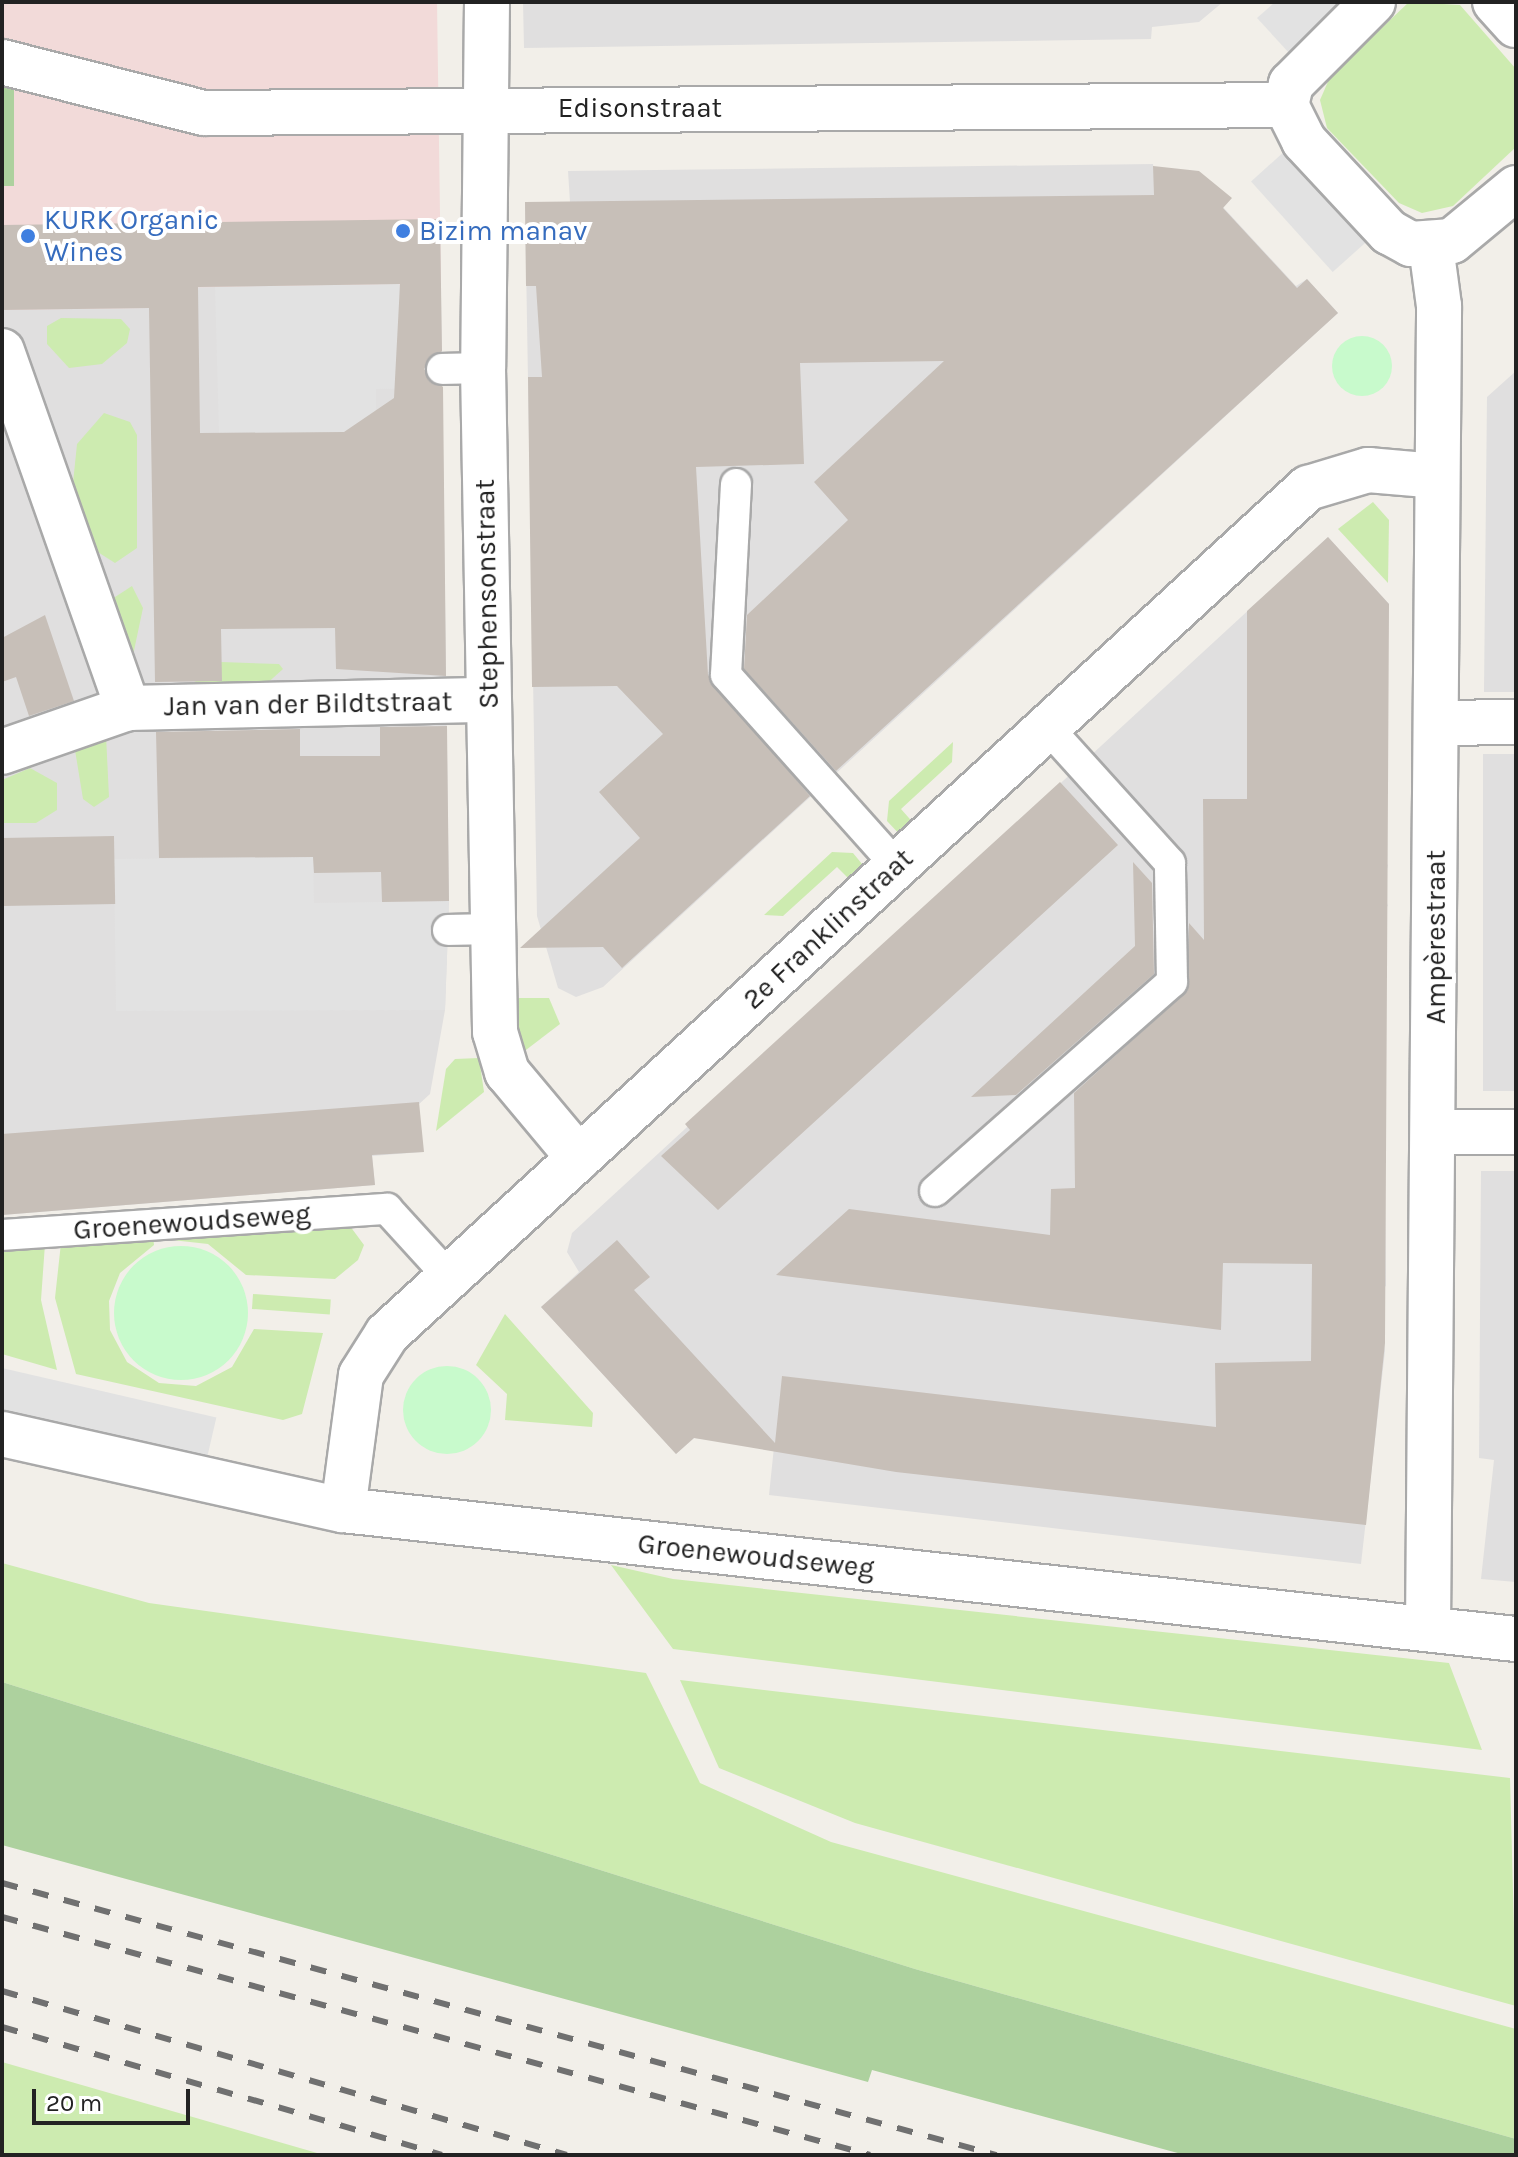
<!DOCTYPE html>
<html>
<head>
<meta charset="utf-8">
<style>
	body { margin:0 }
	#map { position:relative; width:1518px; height:2157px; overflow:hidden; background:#f2efe9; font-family:Karla,sans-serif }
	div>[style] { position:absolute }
	.residential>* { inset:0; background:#e0dfdf; transform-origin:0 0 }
	.commercial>* { inset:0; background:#f2dad9 }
	.grass>* { inset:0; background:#cdebb0; transform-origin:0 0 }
	.forest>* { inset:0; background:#add19e; transform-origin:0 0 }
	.park>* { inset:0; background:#c8facc }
	.round { border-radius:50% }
	.parking>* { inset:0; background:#e2e2e2; transform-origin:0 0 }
	.building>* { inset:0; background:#c7bfb8; transform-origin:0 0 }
	.roads { filter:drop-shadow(2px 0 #a9a9a9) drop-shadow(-2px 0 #a9a9a9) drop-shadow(0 2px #a9a9a9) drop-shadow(0 -2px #a9a9a9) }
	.service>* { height:30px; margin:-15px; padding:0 15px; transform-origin:15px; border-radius:15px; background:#fff }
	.pedestrian>* { height:44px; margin:-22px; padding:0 22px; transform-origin:22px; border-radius:22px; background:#fff }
	.minor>* { height:44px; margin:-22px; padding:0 22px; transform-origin:22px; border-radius:22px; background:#fff }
	.tertiary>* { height:44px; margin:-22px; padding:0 22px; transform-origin:22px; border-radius:22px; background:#fff }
	.rail>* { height:6px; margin-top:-3px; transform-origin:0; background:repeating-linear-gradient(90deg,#707070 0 16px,transparent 0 32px) }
	.dots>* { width:22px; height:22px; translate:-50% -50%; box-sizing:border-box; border:4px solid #fff; border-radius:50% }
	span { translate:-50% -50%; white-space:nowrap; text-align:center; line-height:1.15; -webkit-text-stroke:8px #fff; paint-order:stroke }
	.street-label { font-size:28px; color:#222 }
	.shop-label { font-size:28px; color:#366cbe }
	.left { translate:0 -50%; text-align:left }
	.frame { position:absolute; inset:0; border:4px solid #222; pointer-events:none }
	.scale { position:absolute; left:32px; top:2089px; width:158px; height:36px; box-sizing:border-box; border:4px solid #222; border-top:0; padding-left:10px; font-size:24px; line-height:28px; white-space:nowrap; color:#222; -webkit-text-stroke:6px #fff; paint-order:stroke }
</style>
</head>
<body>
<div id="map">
	<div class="residential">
		<div style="clip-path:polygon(523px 2px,1223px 2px,1199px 22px,1152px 27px,1151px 39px,524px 48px)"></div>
		<div style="clip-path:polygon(1153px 164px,1154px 173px,1223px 207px,1296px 286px,1307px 279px,1338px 313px,603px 987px,576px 997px,558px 988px,537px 916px,525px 202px,570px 202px,568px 171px)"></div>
		<div style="clip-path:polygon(440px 219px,449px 901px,445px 1010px,430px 1094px,418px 1105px,422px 1152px,372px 1156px,375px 1185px,2px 1215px,2px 225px)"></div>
		<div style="clip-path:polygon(1516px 371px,1516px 692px,1484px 692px,1487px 397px)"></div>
		<div style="clip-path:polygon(1328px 537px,1389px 604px,1382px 861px,1388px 865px,1382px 888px,1388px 906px,1382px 909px,1386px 1286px,1379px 1290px,1385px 1351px,1361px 1564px,769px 1495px,774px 1447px,694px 1438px,676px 1454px,541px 1307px,579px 1272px,567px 1252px,572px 1233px)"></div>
		<div style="left:1516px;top:754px;width:337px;height:33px;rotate:90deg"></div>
		<div style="clip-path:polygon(1481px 1171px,1516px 1171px,1516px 1582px,1481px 1579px,1494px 1460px,1479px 1458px)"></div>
	</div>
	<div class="commercial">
		<div style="clip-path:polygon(2px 2px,437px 2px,441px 284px,150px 288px,149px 308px,2px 310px)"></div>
	</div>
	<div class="grass">
		<div style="clip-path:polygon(1409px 2px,1460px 5px,1516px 69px,1516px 147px,1453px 206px,1422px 213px,1399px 203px,1327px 128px,1320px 100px,1330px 77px)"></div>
		<div style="clip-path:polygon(61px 318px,121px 319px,130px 329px,127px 343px,102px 364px,69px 368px,47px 344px,47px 326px)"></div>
		<div style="clip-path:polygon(104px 413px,130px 422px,137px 435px,137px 548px,115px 563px,93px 549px,73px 483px,77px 444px)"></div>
		<div style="clip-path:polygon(1373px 502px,1389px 520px,1388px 583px,1338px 529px)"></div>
		<div style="clip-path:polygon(132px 586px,143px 608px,132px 660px,112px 599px)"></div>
		<div style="clip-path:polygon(193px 661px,279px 664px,283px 669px,263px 687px,206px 686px,189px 679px)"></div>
		<div style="clip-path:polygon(106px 735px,109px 797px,94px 807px,83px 799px,75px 750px,84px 738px)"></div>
		<div style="clip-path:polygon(953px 742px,952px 762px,901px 809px,916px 826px,903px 838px,887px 821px,889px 801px)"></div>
		<div style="clip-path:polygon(30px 768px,57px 783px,57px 810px,36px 823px,2px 823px,2px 780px)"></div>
		<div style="clip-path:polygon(832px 852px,853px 853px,867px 870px,853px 883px,837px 867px,783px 916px,764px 915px)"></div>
		<div style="clip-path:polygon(507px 998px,549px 998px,560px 1024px,522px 1053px)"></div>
		<div style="clip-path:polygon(479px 1058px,484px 1092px,436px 1131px,446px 1069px,455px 1059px)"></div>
		<div style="clip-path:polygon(347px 1222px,364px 1245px,358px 1260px,335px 1279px,246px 1275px,208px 1244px,172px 1240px)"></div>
		<div style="clip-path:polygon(153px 1236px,154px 1245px,120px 1273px,109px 1301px,110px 1330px,127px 1362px,159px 1383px,196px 1386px,232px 1367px,254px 1329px,323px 1333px,302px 1414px,283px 1420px,76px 1374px,55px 1298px,61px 1243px)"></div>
		<div style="clip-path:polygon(45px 1244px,41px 1300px,57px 1370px,2px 1354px,2px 1248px)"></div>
		<div style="left:253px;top:1294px;width:78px;height:15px;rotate:4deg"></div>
		<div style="clip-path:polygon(505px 1314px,593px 1413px,592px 1427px,505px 1420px,507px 1394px,476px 1365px)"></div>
		<div style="clip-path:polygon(2px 1563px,149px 1603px,646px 1673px,700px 1783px,831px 1842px,1516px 2029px,1516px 2139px,915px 1969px,2px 1682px)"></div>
		<div style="clip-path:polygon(611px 1565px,673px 1579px,1449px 1663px,1482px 1750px,673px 1649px)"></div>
		<div style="clip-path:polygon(680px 1680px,1510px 1778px,1516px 2006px,855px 1823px,719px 1768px)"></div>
		<div style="clip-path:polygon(2px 2062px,324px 2155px,2px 2154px)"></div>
	</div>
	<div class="forest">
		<div style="left:2px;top:84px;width:12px;height:102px"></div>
		<div style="clip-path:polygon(2px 1682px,915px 1969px,1516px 2139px,1516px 2155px,1185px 2155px,872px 2070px,868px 2082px,2px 1845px)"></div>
	</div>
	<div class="park">
		<div class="round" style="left:1332px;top:336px;width:60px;height:60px"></div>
		<div class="round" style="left:114px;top:1246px;width:134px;height:134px"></div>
		<div class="round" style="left:403px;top:1366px;width:88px;height:88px"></div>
	</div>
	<div class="parking">
		<div style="clip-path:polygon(1275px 2px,1347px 2px,1290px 54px,1257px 18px)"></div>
		<div style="left:1286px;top:150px;width:122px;height:47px;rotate:48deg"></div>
		<div style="clip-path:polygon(399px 284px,400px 346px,442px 347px,442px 388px,376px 389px,376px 432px,219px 434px,215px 287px)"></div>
		<div style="clip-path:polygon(313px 857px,314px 903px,449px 901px,445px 1010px,116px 1011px,114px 859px)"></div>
		<div style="left:2px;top:1368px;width:220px;height:47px;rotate:13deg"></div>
	</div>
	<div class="building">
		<div style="clip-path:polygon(1153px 166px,1199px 171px,1232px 198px,1223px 208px,1297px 288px,1307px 279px,1338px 313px,836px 771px,744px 669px,747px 615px,848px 520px,814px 482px,944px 361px,800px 363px,804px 464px,696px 467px,708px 675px,810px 796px,622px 968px,603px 947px,520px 948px,640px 838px,599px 792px,663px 734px,617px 686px,532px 687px,528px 377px,542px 377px,536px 286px,526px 286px,525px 202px,1154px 195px)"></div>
		<div style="clip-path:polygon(evenodd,440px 219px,442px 351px,424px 369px,443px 387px,446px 676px,336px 669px,335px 628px,221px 629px,222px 681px,155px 682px,149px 308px,2px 310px,2px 225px,440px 219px,400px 284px,394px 398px,344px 432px,200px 433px,198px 287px,400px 284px)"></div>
		<div style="clip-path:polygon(1328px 537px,1389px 604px,1385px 1343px,1366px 1525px,896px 1472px,694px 1438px,676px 1454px,541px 1307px,617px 1240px,650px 1277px,634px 1290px,775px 1443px,782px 1376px,1216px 1427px,1215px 1363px,1311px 1361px,1312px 1264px,1223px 1263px,1221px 1330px,776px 1275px,849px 1209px,1050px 1235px,1051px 1189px,1075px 1188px,1074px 1093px,1188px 990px,1189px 923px,1204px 940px,1203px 799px,1247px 799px,1247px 611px)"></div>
		<div style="clip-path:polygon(45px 615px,74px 701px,29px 716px,16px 677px,2px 682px,2px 638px)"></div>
		<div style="clip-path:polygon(447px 726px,449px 901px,382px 902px,381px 872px,314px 873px,313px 857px,159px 858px,156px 732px,300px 729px,300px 756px,380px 756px,380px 727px)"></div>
		<div style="clip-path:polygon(1060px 782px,1118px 845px,718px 1210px,661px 1156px,690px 1130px,685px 1124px)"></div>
		<div style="left:114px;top:836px;width:68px;height:112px;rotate:89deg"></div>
		<div style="clip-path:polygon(1133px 862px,1152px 883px,1154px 974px,1016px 1095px,971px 1097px,1135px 946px)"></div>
		<div style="clip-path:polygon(419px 1102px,424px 1152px,372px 1155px,375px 1185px,2px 1215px,2px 1134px)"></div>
	</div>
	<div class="roads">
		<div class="service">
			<div style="left:442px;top:369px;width:41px;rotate:-1.4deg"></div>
			<div style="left:736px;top:484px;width:191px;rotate:93deg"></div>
			<div style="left:726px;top:675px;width:256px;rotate:48.2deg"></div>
			<div style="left:448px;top:930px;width:43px;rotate:-1.3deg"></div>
			<div style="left:935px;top:1191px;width:316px;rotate:-41.4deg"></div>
			<div style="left:1172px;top:982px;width:119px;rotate:-91deg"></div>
			<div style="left:1170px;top:863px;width:182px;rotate:-132.1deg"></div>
			<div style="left:2px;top:1235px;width:386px;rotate:-3.9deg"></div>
			<div style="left:387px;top:1209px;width:92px;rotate:47.6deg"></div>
		</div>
		<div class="pedestrian">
			<div style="left:2px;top:351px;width:379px;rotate:70.6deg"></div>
			<div style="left:128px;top:708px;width:133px;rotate:160.8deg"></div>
			<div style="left:128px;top:708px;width:360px;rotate:-1.3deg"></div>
		</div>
		<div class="minor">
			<div style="left:487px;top:2px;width:366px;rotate:90.6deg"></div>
			<div style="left:483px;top:368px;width:664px;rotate:88.96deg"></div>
			<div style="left:495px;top:1032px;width:42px;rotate:73.3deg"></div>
			<div style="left:507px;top:1072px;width:112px;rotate:50.1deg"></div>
			<div style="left:1373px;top:2px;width:116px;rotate:135deg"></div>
			<div style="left:1291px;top:84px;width:22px;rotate:103deg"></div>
			<div style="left:1286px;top:105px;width:40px;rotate:63.4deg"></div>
			<div style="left:1304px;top:141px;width:125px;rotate:47deg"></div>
			<div style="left:1389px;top:232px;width:25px;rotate:29deg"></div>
			<div style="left:1411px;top:244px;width:41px;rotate:-4.2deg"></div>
			<div style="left:1452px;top:241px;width:83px;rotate:-39.6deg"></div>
			<div style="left:1495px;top:2px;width:31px;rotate:48deg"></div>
			<div style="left:2px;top:62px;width:208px;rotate:14.2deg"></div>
			<div style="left:204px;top:113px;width:1082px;rotate:-0.42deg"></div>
			<div style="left:1436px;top:723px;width:80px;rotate:-0.7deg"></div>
			<div style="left:1436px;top:1132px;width:80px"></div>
			<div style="left:343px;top:1510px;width:136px;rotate:-82.4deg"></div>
			<div style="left:361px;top:1375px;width:49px;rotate:-57.6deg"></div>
			<div style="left:387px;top:1334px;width:1251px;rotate:-42.57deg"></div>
			<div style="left:1308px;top:488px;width:63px;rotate:-16.7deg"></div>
			<div style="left:1368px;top:470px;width:68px;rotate:5deg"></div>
			<div style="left:1428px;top:1629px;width:1323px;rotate:-89.52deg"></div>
			<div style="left:1439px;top:306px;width:61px;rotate:-97.6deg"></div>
		</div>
		<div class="tertiary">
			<div style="left:2px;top:1434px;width:349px;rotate:12.6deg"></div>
			<div style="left:343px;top:1510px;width:1180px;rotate:6.28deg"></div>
		</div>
	</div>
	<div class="rail">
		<div style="left:2px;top:1883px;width:1031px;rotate:15.3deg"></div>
		<div style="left:2px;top:1917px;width:900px;rotate:15.33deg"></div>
		<div style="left:2px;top:1991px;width:588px;rotate:16.19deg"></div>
		<div style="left:2px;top:2027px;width:458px;rotate:16.2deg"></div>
	</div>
	<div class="dots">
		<div style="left:403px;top:231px;background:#3f7fe0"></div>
		<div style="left:28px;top:236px;background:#3f7fe0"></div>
	</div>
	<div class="street-label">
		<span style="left:640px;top:108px">Edisonstraat</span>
		<span style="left:487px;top:594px;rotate:-91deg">Stephensonstraat</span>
		<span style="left:308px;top:704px;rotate:-1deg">Jan van der Bildtstraat</span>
		<span style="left:828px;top:929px;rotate:-43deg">2e Franklinstraat</span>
		<span style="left:1436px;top:937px;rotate:-90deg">Ampèrestraat</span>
		<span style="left:192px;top:1222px;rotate:-4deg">Groenewoudseweg</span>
		<span style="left:756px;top:1556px;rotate:6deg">Groenewoudseweg</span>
	</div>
	<div class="shop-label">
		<span class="left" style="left:44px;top:236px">KURK Organic<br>Wines</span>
		<span class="left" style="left:419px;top:231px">Bizim manav</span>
	</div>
	<div class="frame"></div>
	<div class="scale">20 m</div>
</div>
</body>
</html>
